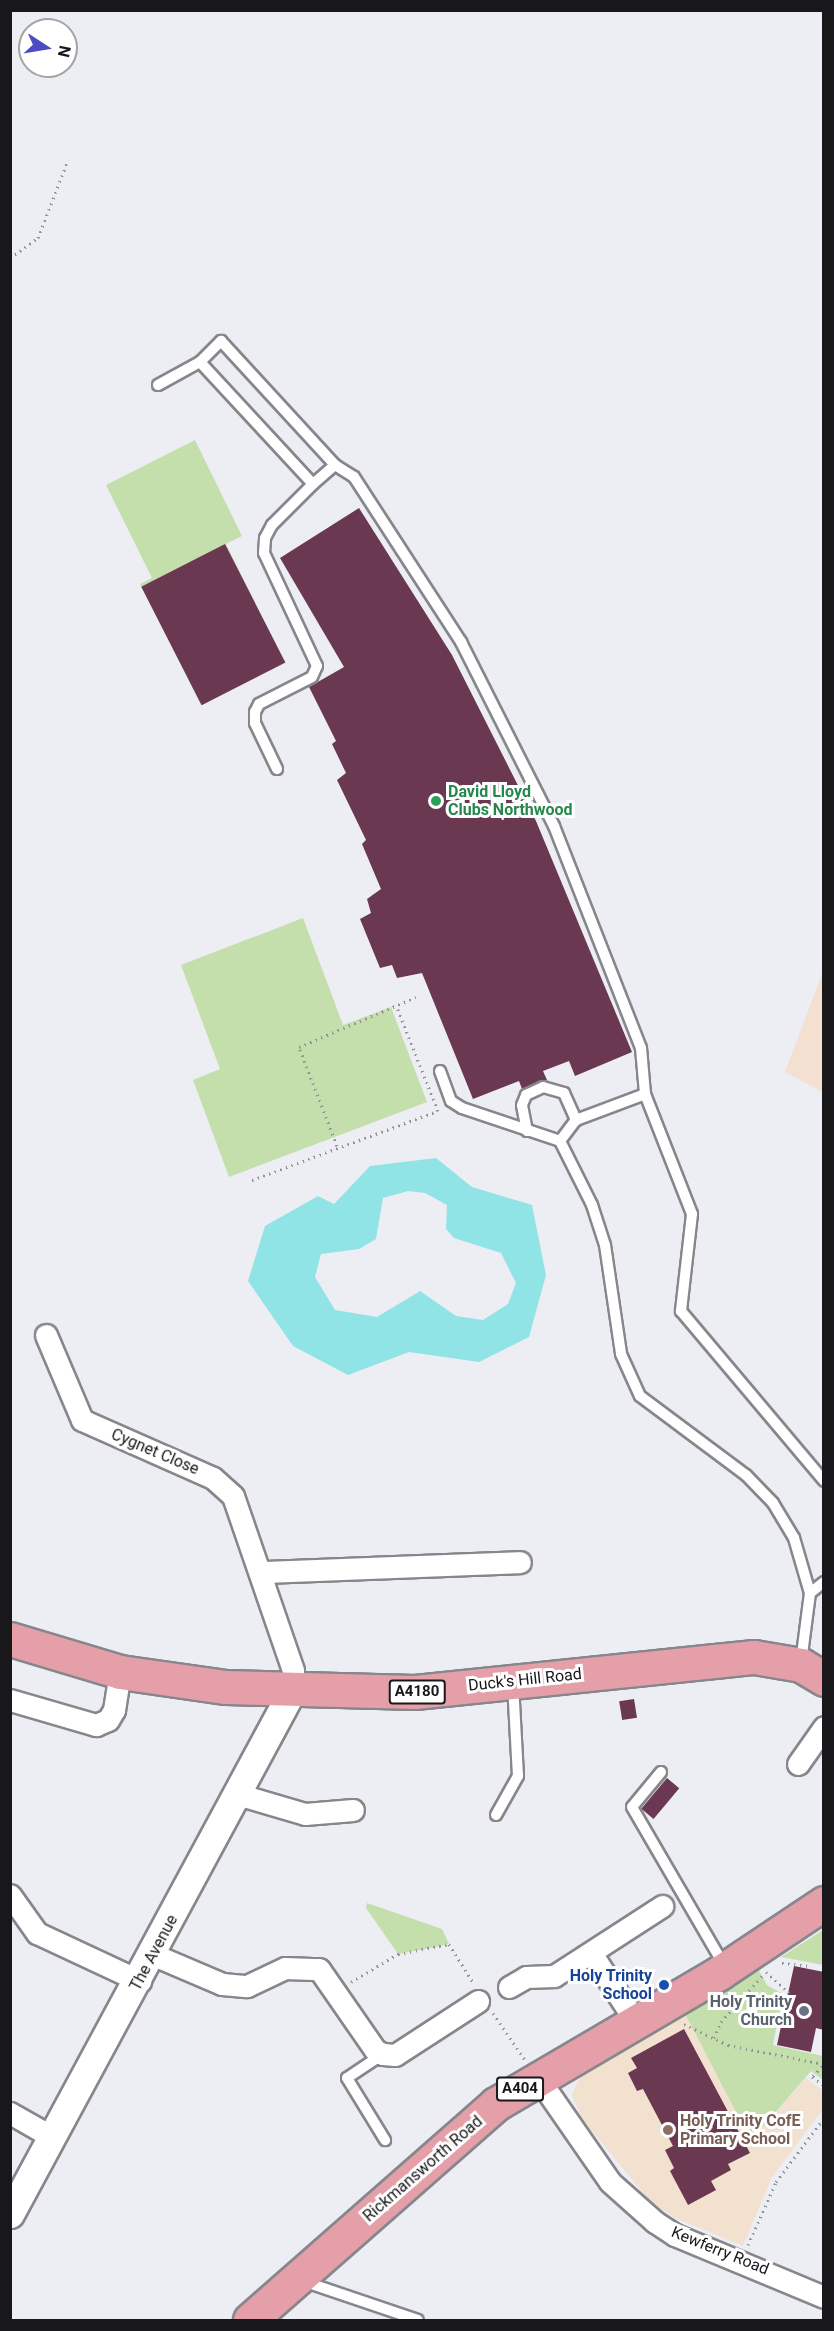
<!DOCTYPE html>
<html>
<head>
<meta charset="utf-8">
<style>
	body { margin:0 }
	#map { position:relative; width:834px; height:2331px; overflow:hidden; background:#ededf4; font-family:Roboto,sans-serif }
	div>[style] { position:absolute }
	.education>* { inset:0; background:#f2e1cf }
	.medical>* { inset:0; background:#f4e0d1 }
	.green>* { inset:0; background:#c5dfac }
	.water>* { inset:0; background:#91e4e5 }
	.building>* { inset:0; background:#6b3851; transform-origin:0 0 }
	.path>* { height:3px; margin-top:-1.5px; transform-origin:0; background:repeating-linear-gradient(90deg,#939398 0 1.5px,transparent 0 6px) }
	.roads { filter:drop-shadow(2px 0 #86868c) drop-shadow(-2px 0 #86868c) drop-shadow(0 2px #86868c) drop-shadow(0 -2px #86868c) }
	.service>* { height:10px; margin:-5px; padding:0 5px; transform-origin:5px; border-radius:5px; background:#fff }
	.minor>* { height:21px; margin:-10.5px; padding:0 10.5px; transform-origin:10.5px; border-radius:10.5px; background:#fff }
	.tertiary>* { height:27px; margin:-13.5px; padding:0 13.5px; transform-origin:13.5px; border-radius:13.5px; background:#fff }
	.primary>* { height:33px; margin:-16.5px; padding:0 16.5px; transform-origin:16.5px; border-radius:16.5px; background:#e59fa9 }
	.dots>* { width:16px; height:16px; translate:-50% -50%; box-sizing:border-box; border:3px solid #fff; border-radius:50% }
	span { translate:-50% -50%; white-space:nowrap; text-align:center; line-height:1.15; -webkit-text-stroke:6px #fff; paint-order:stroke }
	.shield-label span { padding:2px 4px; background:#fff; border:2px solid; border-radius:4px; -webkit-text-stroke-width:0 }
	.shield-label { font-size:15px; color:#18181b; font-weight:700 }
	.leisure-label { font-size:16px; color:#27864d; font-weight:700 }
	.left { translate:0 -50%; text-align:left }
	.street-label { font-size:16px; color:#18181b }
	.transit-label { font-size:16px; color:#164399; font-weight:700 }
	.right { translate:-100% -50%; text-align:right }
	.worship-label { font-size:16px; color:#5b616d; font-weight:700 }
	.education-label { font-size:16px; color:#785e54; font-weight:700 }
	.frame { position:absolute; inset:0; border:12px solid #18181b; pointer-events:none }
	.north { position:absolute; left:18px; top:18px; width:60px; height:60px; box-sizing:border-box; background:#fff; border:2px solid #a3a3a4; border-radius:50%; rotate:102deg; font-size:16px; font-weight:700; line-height:24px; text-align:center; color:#18181b }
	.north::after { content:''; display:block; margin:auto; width:21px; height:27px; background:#4d4bc2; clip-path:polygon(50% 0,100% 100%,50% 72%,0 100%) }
</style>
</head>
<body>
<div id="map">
	<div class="education">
		<div style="clip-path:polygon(682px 2008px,751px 2141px,806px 2078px,823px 2091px,823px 2109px,772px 2177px,743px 2246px,673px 2217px,649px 2200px,582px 2119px,572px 2095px,579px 2079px,614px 2050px)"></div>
	</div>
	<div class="medical">
		<div style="clip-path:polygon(823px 971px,824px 1092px,823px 1092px,785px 1072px)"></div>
	</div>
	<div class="green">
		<div style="clip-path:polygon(195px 440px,242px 536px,226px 544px,285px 663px,201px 705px,140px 584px,152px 578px,106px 485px)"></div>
		<div style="clip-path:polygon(303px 918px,343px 1025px,391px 1007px,427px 1102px,229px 1177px,193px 1080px,220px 1069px,181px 965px)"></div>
		<div style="clip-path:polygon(367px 1903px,442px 1929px,449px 1944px,398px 1954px,366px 1908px)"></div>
		<div style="clip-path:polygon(823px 1930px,823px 1965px,781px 1957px)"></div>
		<div style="clip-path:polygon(757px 1967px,767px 1985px,783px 1994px,773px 2045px,823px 2056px,823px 2080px,811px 2071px,751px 2141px,682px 2008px)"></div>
	</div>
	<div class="water">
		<div style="clip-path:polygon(evenodd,436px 1158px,472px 1187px,532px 1205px,546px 1275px,529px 1337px,479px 1362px,409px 1352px,348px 1375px,293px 1346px,248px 1281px,265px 1226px,318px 1196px,334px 1204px,370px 1166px,436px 1158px,408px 1191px,425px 1193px,447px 1205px,446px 1229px,454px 1238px,501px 1253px,516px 1283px,508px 1304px,483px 1320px,456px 1316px,420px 1291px,377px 1317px,335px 1310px,315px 1277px,321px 1254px,359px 1249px,376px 1239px,383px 1198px,408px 1191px)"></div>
	</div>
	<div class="building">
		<div style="clip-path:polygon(359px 508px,452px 655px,536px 821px,632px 1052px,575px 1076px,569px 1061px,543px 1071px,547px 1080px,522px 1089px,519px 1081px,473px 1099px,422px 973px,397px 978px,392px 965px,380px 968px,360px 919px,371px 913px,367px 899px,381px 889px,362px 844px,366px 840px,337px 780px,346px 773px,332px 744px,336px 741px,309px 687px,344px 667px,280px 558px)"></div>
		<div style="left:225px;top:544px;width:133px;height:94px;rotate:63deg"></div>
		<div style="left:634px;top:1699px;width:19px;height:15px;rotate:81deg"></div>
		<div style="left:667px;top:1778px;width:16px;height:40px;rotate:40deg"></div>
		<div style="clip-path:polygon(794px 1966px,824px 1972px,824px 2030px,816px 2028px,811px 2052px,777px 2045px)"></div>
		<div style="clip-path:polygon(684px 2029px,750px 2153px,728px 2164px,731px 2170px,711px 2181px,716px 2190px,688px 2205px,670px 2171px,674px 2168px,665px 2150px,673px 2146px,643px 2089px,637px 2091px,628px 2073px,637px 2068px,631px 2058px)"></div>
	</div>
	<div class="path">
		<div style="left:10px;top:258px;width:34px;rotate:-36deg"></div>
		<div style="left:38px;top:238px;width:84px;rotate:-69deg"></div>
		<div style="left:337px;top:1146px;width:106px;rotate:-111deg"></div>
		<div style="left:299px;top:1047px;width:127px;rotate:-23.1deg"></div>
		<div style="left:252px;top:1180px;width:198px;rotate:-20.4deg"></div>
		<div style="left:438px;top:1111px;width:114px;rotate:-111.6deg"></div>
		<div style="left:782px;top:1963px;width:30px;rotate:6deg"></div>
		<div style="left:766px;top:1972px;width:31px;rotate:42deg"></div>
		<div style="left:351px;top:1982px;width:55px;rotate:-30.8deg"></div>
		<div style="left:398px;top:1954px;width:52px;rotate:-11.1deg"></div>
		<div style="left:449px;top:1944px;width:47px;rotate:58deg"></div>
		<div style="left:493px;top:2013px;width:57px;rotate:55.8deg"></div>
		<div style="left:684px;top:2024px;width:49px;rotate:25.5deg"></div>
		<div style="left:728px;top:2045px;width:98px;rotate:11.2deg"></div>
		<div style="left:714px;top:2038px;width:17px;rotate:-66deg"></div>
		<div style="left:721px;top:2022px;width:62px;rotate:-48.3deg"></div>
		<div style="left:822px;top:2066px;width:15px;rotate:132deg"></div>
		<div style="left:812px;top:2077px;width:14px;rotate:34deg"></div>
		<div style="left:748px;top:2245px;width:69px;rotate:-66deg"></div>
		<div style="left:776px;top:2182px;width:80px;rotate:-53.1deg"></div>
	</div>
	<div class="roads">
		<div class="service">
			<div style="left:200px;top:362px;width:166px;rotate:47.2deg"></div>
			<div style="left:313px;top:484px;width:29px;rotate:-41deg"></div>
			<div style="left:158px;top:385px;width:48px;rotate:-28.7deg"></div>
			<div style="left:200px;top:362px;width:30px;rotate:-45deg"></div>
			<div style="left:221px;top:341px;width:168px;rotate:47.4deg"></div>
			<div style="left:335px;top:465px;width:22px;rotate:32deg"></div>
			<div style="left:354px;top:477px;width:197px;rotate:57deg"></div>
			<div style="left:461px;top:642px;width:206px;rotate:63.2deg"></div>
			<div style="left:554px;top:826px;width:238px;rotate:68.6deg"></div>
			<div style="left:641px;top:1048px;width:46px;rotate:85deg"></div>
			<div style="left:645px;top:1094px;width:129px;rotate:68.6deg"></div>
			<div style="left:692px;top:1214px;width:98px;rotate:96.5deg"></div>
			<div style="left:681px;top:1311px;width:222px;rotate:49.9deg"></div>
			<div style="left:277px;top:769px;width:51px;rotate:-115.6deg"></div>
			<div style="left:255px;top:723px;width:11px;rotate:-90deg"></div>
			<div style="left:255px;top:712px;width:9px;rotate:-63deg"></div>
			<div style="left:259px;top:704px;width:59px;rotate:-27deg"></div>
			<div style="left:312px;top:677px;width:12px;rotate:-66deg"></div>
			<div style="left:317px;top:666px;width:125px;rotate:-115.1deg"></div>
			<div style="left:264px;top:553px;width:15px;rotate:-86deg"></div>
			<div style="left:265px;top:538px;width:15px;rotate:-62deg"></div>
			<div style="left:272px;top:525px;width:58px;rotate:-45deg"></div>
			<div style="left:440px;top:1071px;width:32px;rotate:70deg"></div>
			<div style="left:451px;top:1101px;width:13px;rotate:32deg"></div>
			<div style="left:462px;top:1108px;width:103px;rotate:18.6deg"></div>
			<div style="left:560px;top:1141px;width:72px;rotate:63.4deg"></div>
			<div style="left:592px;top:1205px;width:42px;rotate:72deg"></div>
			<div style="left:605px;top:1245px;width:110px;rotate:81.6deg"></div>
			<div style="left:621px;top:1354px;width:46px;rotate:65.7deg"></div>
			<div style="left:640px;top:1396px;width:132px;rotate:36.7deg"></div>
			<div style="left:746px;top:1475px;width:39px;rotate:46deg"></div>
			<div style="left:773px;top:1503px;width:41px;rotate:59deg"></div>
			<div style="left:794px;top:1538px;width:57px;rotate:73.8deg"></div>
			<div style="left:810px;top:1593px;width:70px;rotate:97.4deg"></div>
			<div style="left:527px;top:1131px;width:26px;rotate:-101deg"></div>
			<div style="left:522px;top:1105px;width:11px;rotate:-68deg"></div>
			<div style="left:526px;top:1095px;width:19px;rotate:-25deg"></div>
			<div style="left:543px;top:1087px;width:22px;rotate:16deg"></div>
			<div style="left:564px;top:1093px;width:30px;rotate:66deg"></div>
			<div style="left:560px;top:1141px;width:26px;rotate:-53deg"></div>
			<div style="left:576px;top:1120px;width:74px;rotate:-20.6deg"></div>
			<div style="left:810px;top:1593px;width:18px;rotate:-38deg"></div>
			<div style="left:661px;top:1772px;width:45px;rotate:129.6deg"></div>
			<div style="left:632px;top:1807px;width:183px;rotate:59.8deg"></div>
			<div style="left:496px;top:1815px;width:45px;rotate:-60.6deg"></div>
			<div style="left:518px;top:1776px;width:91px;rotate:-93.1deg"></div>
			<div style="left:383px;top:2054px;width:43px;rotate:146.3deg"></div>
			<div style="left:347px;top:2078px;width:73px;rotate:58.5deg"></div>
			<div style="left:303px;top:2281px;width:121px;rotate:18.7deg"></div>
		</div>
		<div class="minor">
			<div style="left:46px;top:1335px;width:92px;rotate:67deg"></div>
			<div style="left:82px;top:1420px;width:143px;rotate:23.9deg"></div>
			<div style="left:213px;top:1478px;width:27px;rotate:42deg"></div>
			<div style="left:233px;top:1496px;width:184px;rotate:71deg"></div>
			<div style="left:293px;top:1670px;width:19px;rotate:90deg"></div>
			<div style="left:262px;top:1572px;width:258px;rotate:-2.2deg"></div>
			<div style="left:10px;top:1700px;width:90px;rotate:16.2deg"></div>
			<div style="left:96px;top:1725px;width:13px;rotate:-23deg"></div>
			<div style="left:108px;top:1720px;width:12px;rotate:-59deg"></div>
			<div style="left:114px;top:1710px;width:38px;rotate:-81deg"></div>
			<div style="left:798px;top:1764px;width:45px;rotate:-54.9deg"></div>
			<div style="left:237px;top:1794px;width:71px;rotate:16.4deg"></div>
			<div style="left:305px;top:1814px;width:48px;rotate:-4.8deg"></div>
			<div style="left:10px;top:1895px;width:47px;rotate:54.6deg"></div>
			<div style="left:37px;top:1933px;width:114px;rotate:25deg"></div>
			<div style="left:591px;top:1953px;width:82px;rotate:56.9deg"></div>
			<div style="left:154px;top:1955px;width:74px;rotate:23.1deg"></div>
			<div style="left:222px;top:1984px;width:25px;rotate:5deg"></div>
			<div style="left:247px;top:1986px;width:42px;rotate:-25.3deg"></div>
			<div style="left:285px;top:1968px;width:34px;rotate:2deg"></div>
			<div style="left:319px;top:1969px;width:98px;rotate:55.3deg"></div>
			<div style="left:375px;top:2050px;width:9px;rotate:27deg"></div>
			<div style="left:383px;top:2054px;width:12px;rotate:5deg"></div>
			<div style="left:395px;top:2055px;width:99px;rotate:-33deg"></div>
			<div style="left:509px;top:1987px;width:20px;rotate:-30deg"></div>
			<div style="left:526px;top:1977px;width:28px;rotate:-2deg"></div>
			<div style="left:554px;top:1976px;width:129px;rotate:-32.9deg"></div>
			<div style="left:538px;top:2078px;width:126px;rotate:55.3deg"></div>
			<div style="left:610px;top:2182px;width:60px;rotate:41.6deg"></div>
			<div style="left:655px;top:2222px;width:24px;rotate:33deg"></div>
			<div style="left:675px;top:2235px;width:161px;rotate:22.6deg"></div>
			<div style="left:10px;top:2113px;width:48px;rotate:29.7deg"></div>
		</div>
		<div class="tertiary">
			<div style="left:10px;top:2214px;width:596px;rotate:-61.67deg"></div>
		</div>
		<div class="primary">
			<div style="left:10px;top:1639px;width:115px;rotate:16.7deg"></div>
			<div style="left:120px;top:1672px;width:107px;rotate:8.1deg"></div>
			<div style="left:226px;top:1687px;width:189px;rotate:1.5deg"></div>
			<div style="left:415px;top:1692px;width:341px;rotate:-5.9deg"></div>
			<div style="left:754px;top:1657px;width:48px;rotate:9.7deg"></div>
			<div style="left:801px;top:1665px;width:27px;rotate:31deg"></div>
			<div style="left:250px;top:2320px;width:327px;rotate:-41.3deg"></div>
			<div style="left:496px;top:2104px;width:259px;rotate:-30.4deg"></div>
			<div style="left:719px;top:1973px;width:126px;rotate:-33.7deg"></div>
		</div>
	</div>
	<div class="dots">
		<div style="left:436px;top:801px;background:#2e9e5b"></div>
		<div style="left:664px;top:1985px;background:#1a4fb4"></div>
		<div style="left:804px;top:2011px;background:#6b7280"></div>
		<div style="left:668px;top:2130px;background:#8d6e63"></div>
	</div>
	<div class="shield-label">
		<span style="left:417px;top:1692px">A4180</span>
		<span style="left:520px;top:2089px">A404</span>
	</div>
	<div class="leisure-label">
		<span class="left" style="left:448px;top:801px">David Lloyd<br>Clubs Northwood</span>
	</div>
	<div class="street-label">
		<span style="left:155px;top:1452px;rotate:23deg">Cygnet Close</span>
		<span style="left:525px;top:1680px;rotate:-6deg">Duck's Hill Road</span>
		<span style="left:154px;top:1953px;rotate:-62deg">The Avenue</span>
		<span style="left:423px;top:2169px;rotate:-41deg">Rickmansworth Road</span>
		<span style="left:720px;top:2251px;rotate:22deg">Kewferry Road</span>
	</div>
	<div class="transit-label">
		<span class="right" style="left:652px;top:1985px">Holy Trinity<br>School</span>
	</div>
	<div class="worship-label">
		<span class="right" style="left:792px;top:2011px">Holy Trinity<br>Church</span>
	</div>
	<div class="education-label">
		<span class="left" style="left:680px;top:2130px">Holy Trinity CofE<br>Primary School</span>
	</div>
	<div class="frame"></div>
	<div class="north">N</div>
</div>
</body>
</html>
